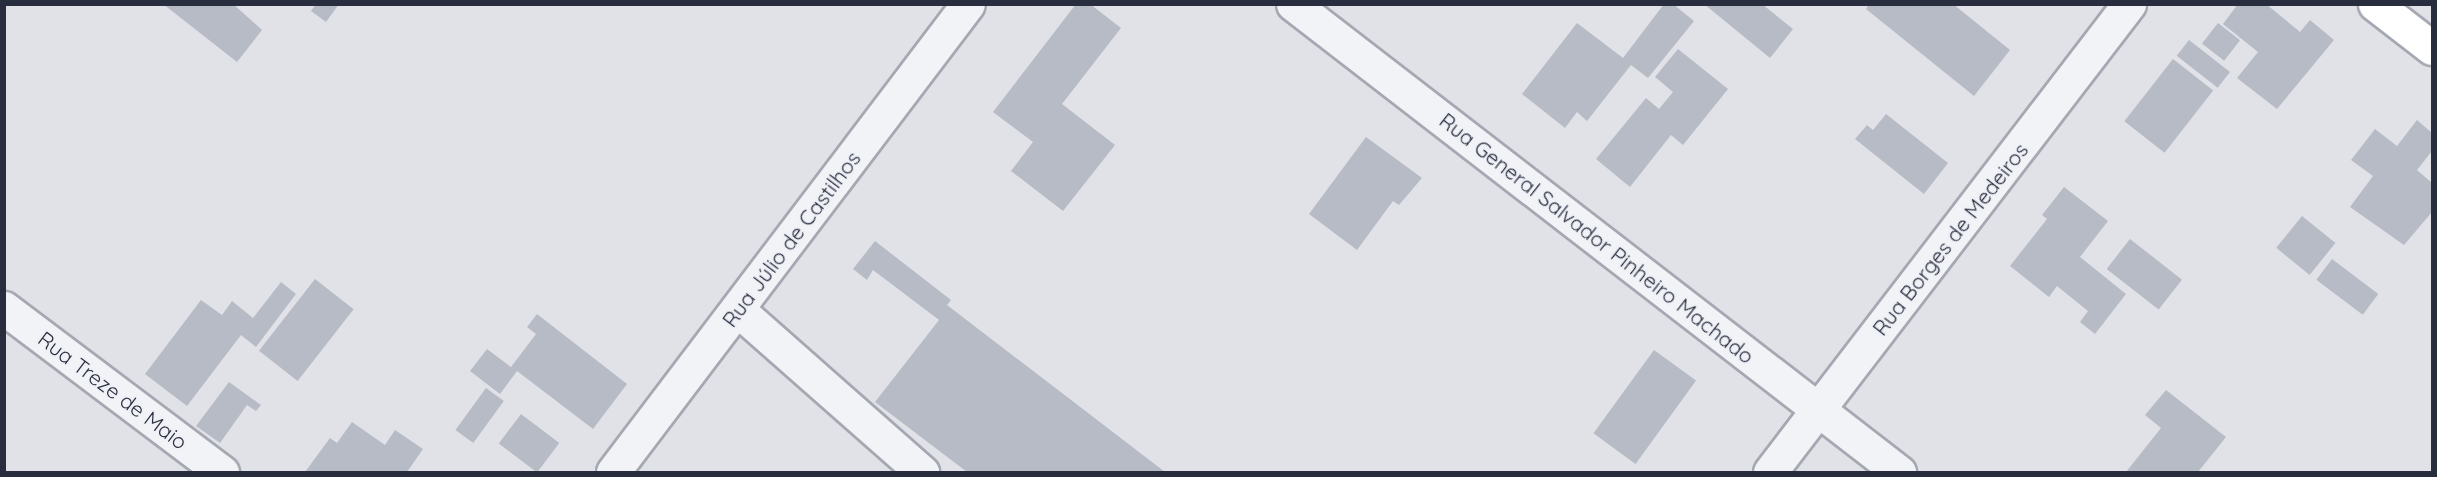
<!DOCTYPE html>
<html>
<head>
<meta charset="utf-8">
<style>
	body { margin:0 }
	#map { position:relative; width:2437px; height:477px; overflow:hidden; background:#e0e2e8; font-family:Quicksand,sans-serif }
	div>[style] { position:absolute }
	.building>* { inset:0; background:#b7bbc5; transform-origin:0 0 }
	.roads { filter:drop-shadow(2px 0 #a5a8b2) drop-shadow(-2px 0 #a5a8b2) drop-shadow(0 2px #a5a8b2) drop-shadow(0 -2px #a5a8b2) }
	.minor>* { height:33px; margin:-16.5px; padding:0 16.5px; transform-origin:16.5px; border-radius:16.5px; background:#f2f3f7 }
	.major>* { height:33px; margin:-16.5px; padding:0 16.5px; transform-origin:16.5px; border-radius:16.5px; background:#fff }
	span { translate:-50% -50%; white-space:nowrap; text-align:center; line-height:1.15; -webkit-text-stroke:4.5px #eff1f6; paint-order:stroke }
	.street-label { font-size:21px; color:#292e3f }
	.frame { position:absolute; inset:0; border:6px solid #292e3f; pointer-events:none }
</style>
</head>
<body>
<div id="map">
	<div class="building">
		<div style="clip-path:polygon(163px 4px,233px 4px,262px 30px,237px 62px)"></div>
		<div style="clip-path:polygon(316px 4px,339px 4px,326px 22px,311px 11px)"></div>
		<div style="clip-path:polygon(1076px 4px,1090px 4px,1121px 28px,1062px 104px,1115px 145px,1063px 211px,1011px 171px,1033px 142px,993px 112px)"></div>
		<div style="clip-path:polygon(1664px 4px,1673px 4px,1694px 21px,1648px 78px,1631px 65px,1587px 121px,1577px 112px,1565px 128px,1522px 94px,1577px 23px,1623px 58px)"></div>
		<div style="clip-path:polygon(1704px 4px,1762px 4px,1793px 29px,1770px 58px)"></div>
		<div style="clip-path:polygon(1869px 4px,1953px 4px,2010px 50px,1974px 96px,1866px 9px)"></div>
		<div style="clip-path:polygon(2238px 4px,2266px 4px,2300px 32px,2310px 20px,2334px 40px,2277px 109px,2237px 78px,2258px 52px,2223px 24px)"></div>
		<div style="left:2218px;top:23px;width:28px;height:26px;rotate:38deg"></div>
		<div style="left:2189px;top:40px;width:52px;height:20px;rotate:38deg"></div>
		<div style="clip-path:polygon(1678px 49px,1728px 89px,1683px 145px,1671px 135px,1630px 187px,1596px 159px,1646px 98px,1659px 109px,1673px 92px,1655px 77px)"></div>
		<div style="left:2173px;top:59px;width:51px;height:79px;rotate:38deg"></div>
		<div style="clip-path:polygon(1886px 114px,1948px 163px,1924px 194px,1855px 139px,1867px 125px,1873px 130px)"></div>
		<div style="clip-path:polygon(2417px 120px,2432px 133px,2432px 151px,2417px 170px,2432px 183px,2432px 212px,2404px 245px,2350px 207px,2373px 176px,2351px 160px,2375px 129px,2397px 146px)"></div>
		<div style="clip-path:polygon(1366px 137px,1422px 178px,1399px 205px,1393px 201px,1357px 250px,1309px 214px)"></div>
		<div style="clip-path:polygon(2064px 187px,2108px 221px,2080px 257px,2126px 294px,2095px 334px,2080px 322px,2088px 311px,2057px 286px,2049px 297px,2010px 266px,2047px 219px,2042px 215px)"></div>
		<div style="left:2302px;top:216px;width:43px;height:41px;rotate:39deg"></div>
		<div style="left:2130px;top:239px;width:66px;height:38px;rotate:38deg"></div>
		<div style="clip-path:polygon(875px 241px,951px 300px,947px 305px,1165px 472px,967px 472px,875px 402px,939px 320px,873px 270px,867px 280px,853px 269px)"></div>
		<div style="left:2332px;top:259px;width:58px;height:26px;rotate:37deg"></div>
		<div style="left:315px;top:279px;width:49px;height:91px;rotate:38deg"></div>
		<div style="clip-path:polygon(281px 282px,296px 294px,256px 347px,241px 335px,187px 406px,145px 374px,201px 300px,222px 315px,232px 301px,253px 318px)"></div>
		<div style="clip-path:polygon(537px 314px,627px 384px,593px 429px,517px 371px,500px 394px,470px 371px,487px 349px,511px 367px,536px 334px,527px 327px)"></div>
		<div style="left:1654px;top:350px;width:52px;height:103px;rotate:36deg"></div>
		<div style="clip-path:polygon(229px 382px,261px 405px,256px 411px,247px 405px,220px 443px,196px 426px)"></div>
		<div style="left:486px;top:388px;width:22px;height:52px;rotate:36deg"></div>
		<div style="clip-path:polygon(2166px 390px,2226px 437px,2198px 472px,2126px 472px,2161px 428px,2145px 415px)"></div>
		<div style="left:521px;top:414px;width:48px;height:37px;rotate:37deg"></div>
		<div style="clip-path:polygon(352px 422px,385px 445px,395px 430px,423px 449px,407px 472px,305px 472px,330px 438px,337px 443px)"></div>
	</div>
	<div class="roads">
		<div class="minor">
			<div style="left:1293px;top:4px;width:766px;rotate:37.68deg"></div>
			<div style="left:4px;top:308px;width:273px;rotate:37deg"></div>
			<div style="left:737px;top:309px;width:247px;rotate:41.4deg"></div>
			<div style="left:613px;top:472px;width:587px;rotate:-52.82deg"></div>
			<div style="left:1770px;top:472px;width:590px;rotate:-52.51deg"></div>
		</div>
		<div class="major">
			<div style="left:2375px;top:4px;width:72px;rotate:37.7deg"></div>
		</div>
	</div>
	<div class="street-label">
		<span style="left:1597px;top:238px;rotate:38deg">Rua General Salvador Pinheiro Machado</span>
		<span style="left:791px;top:239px;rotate:-53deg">Rua Júlio de Castilhos</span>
		<span style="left:1950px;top:239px;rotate:-52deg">Rua Borges de Medeiros</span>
		<span style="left:113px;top:390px;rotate:37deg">Rua Treze de Maio</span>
	</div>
	<div class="frame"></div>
</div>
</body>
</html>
